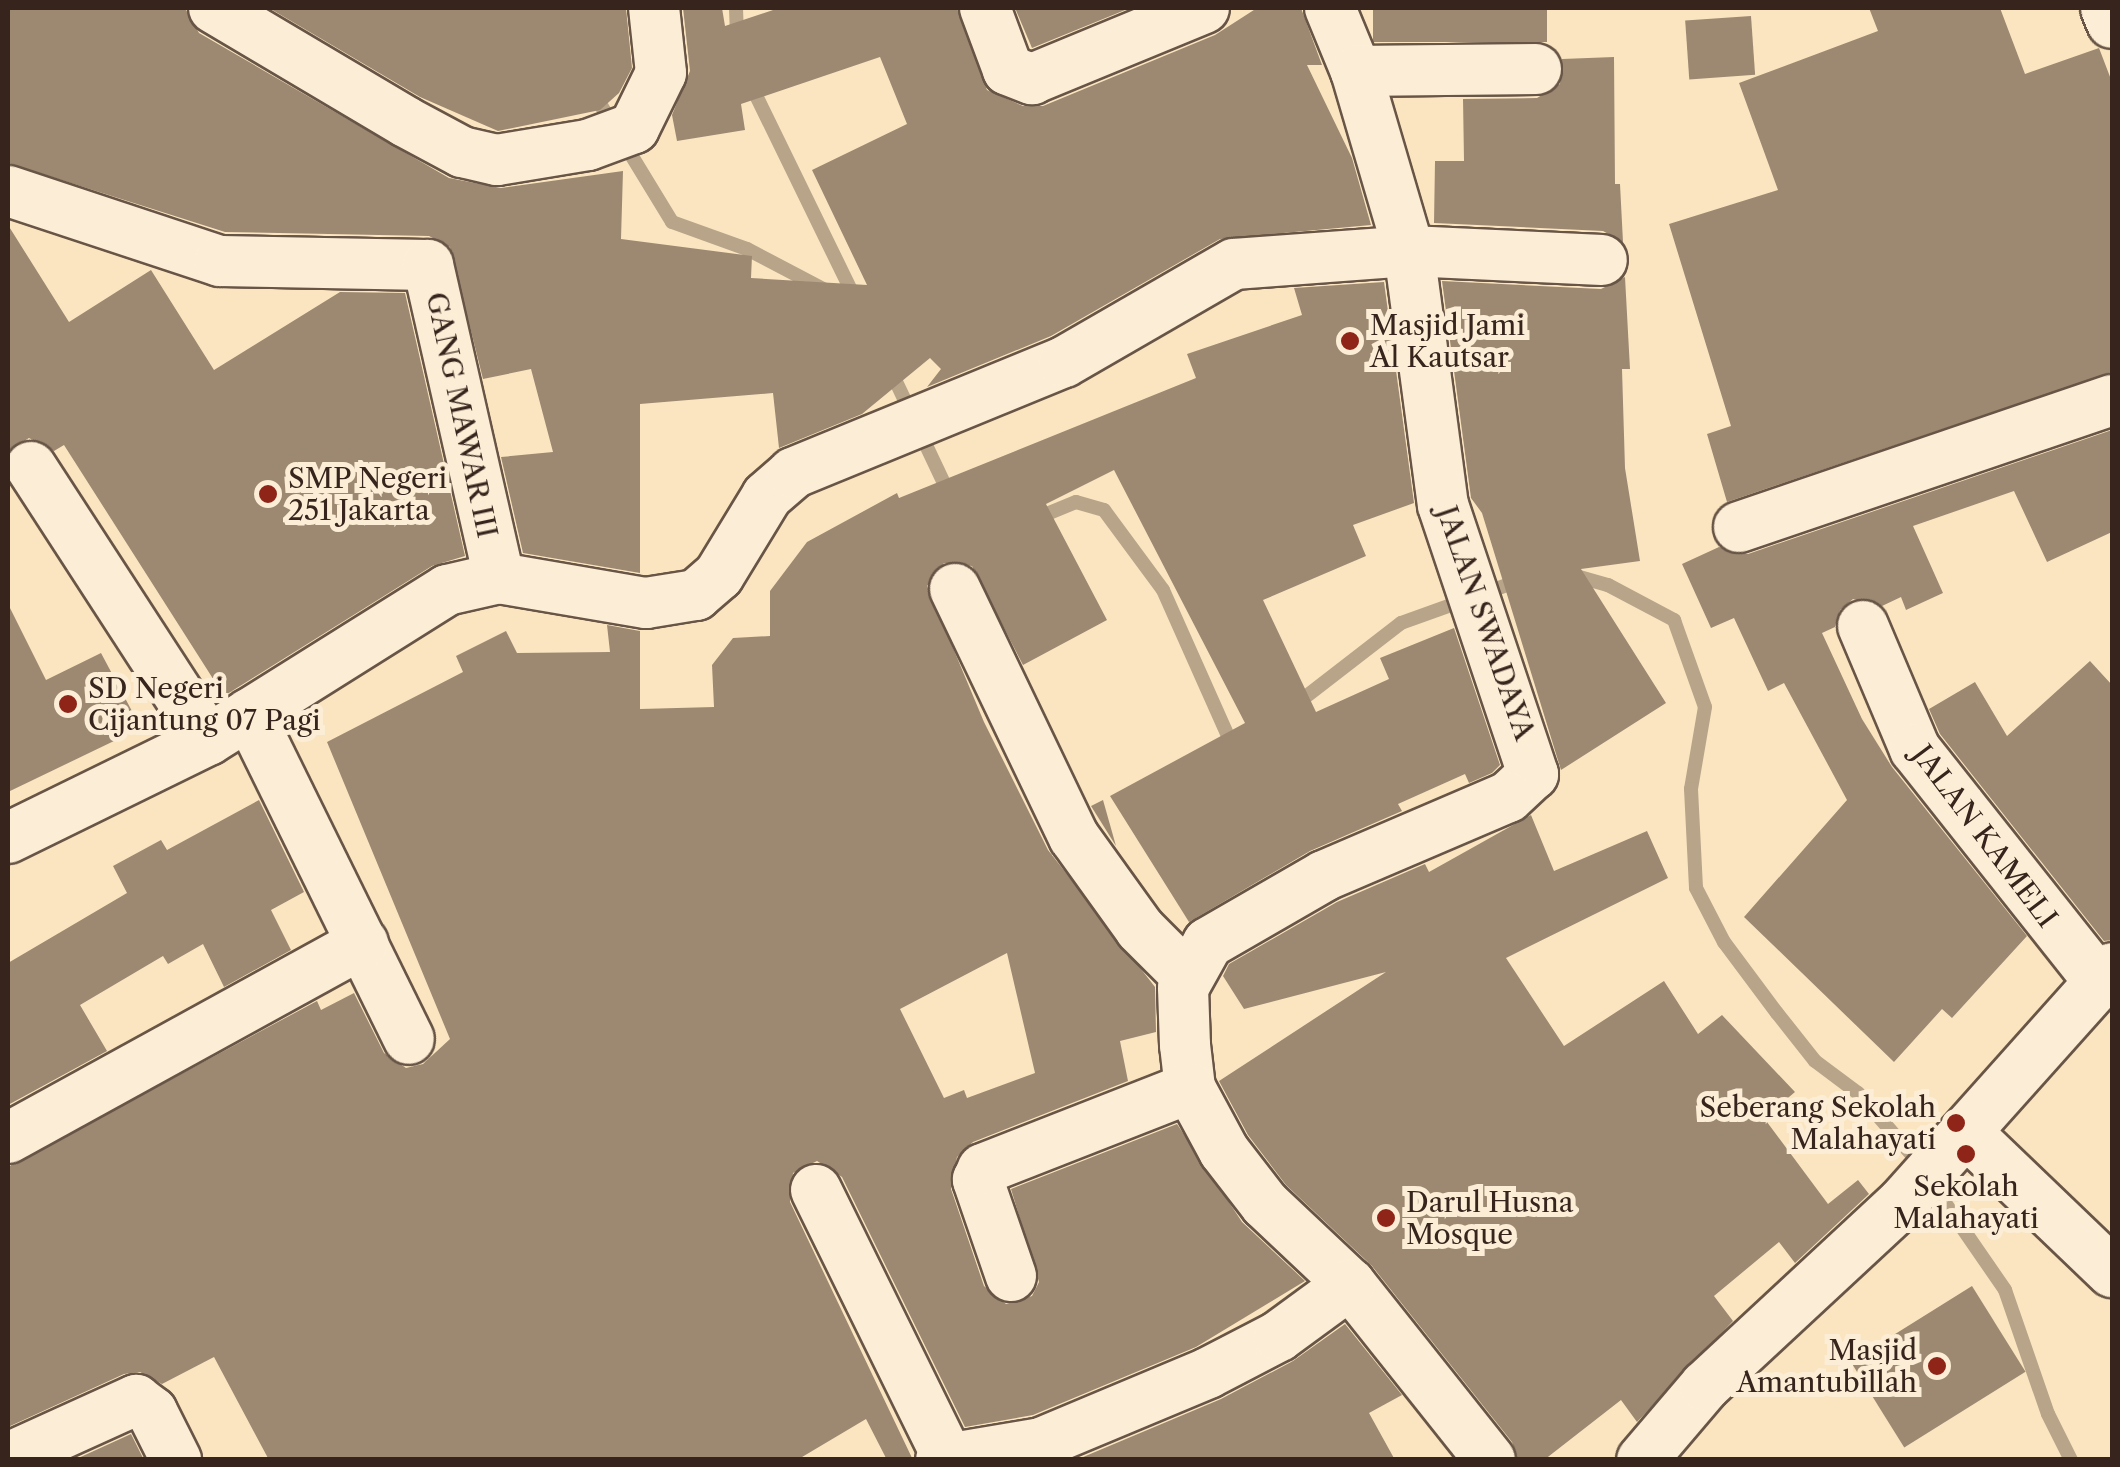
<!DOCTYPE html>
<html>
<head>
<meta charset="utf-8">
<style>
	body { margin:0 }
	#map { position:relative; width:2120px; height:1467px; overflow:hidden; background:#fbe5c0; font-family:"Libre Caslon Text",serif }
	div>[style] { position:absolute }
	.stream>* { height:14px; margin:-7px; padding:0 7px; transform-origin:7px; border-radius:7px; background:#b8a489 }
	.building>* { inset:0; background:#9d8972; transform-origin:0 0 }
	.roads { filter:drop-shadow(2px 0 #685546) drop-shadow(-2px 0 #685546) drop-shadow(0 2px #685546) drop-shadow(0 -2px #685546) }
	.minor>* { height:50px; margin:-25px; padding:0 25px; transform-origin:25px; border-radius:25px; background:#fceed6 }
	.dots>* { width:28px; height:28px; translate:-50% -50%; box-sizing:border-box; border:5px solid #fceed6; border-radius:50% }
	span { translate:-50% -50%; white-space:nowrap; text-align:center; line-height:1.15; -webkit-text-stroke:10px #fceed6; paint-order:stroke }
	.poi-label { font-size:28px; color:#37251d }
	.left { translate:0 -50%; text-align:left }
	.right { translate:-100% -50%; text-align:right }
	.street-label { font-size:28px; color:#37251d }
	.frame { position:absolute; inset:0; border:10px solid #37251d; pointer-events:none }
</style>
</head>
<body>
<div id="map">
	<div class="stream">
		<div style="left:736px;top:8px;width:29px;rotate:88deg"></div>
		<div style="left:749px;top:81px;width:244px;rotate:64deg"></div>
		<div style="left:594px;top:94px;width:150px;rotate:58.6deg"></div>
		<div style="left:672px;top:222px;width:80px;rotate:19.8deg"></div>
		<div style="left:747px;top:249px;width:88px;rotate:27.7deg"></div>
		<div style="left:890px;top:369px;width:138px;rotate:64.7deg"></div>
		<div style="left:1037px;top:518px;width:42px;rotate:-22.3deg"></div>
		<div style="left:1076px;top:502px;width:29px;rotate:16deg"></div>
		<div style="left:1104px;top:510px;width:99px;rotate:53.6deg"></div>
		<div style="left:1163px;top:590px;width:162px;rotate:66deg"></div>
		<div style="left:1229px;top:738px;width:10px;rotate:6deg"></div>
		<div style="left:1569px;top:574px;width:41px;rotate:15.8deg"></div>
		<div style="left:1608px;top:585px;width:75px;rotate:27.9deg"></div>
		<div style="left:1674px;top:620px;width:92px;rotate:70.4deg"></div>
		<div style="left:1705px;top:707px;width:83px;rotate:99.7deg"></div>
		<div style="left:1691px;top:789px;width:99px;rotate:87.1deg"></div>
		<div style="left:1696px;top:888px;width:61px;rotate:62.6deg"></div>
		<div style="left:1724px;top:942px;width:89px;rotate:53.3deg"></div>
		<div style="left:1777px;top:1013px;width:61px;rotate:51.6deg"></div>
		<div style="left:1815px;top:1061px;width:54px;rotate:36.7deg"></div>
		<div style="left:1858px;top:1093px;width:82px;rotate:48.9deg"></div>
		<div style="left:1912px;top:1155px;width:164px;rotate:55.4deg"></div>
		<div style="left:2005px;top:1290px;width:131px;rotate:70.9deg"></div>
		<div style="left:2048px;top:1414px;width:51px;rotate:63.4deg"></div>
		<div style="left:1295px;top:705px;width:134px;rotate:-37.7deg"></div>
		<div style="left:1401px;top:623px;width:124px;rotate:-19.7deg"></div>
	</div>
	<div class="building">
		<div style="clip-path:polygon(8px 8px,185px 8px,199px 33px,449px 178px,501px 188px,623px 171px,621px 239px,752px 256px,751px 278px,867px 285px,812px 170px,907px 124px,880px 57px,741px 104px,745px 130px,677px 141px,672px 115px,690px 71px,683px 8px,722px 8px,725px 26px,779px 8px,957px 8px,987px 90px,1023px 106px,1043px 106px,1215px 35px,1257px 8px,1301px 8px,1322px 65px,1307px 65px,1352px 158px,1371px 225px,1220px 239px,1051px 336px,927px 387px,941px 369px,930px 358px,862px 414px,779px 448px,773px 393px,640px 404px,640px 573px,523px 553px,501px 457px,553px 452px,531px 369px,483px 379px,450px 247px,429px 236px,225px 232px,8px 163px)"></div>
		<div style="clip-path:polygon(269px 8px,626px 8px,632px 68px,619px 93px,600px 110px,498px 131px,420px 97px)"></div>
		<div style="clip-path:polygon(1015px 8px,1130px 8px,1032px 48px)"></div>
		<div style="left:1373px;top:8px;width:174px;height:34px"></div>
		<div style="clip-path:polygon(1869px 8px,2000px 8px,2025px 74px,2099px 48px,2112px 82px,2112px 372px,1727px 502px,1707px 434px,1731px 426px,1669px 224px,1778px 190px,1739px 83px,1878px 31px)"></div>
		<div style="left:1751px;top:16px;width:59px;height:66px;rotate:86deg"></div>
		<div style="clip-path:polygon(1614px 57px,1615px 184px,1620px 184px,1623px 242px,1603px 231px,1434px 223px,1435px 161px,1464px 161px,1463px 99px,1537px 98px,1560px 84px,1562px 59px)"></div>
		<div style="clip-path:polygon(8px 225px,69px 322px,151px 270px,214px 370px,340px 292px,405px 293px,465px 556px,432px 566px,224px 696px,64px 445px,54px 451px,29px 438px,8px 451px)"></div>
		<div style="clip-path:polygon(1625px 277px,1630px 369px,1622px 369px,1625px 468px,1640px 561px,1581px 569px,1666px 703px,1561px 770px,1482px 513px,1471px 498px,1442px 281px,1601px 289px)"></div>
		<div style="clip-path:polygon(evenodd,1384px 282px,1414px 503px,1353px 525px,1366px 556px,1263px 600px,1316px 712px,1389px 679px,1380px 658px,1454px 628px,1500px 765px,1492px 773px,1469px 783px,1465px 774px,1398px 804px,1402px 811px,1310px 851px,1189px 922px,1110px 796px,1245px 723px,1114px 470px,1046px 504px,1107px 620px,1023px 665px,972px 566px,944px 563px,927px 586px,984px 722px,1048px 850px,1155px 987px,1156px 1032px,1120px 1041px,1128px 1081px,973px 1142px,957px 1157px,951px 1189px,984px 1286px,1006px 1304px,1032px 1296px,1039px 1282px,1011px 1189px,1177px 1124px,1242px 1222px,1305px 1281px,1196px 1347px,1033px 1415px,965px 1427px,842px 1177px,817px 1161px,793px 1173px,790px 1202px,913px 1460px,887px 1460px,866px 1419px,797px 1460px,269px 1460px,214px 1357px,162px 1384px,140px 1372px,124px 1374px,8px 1427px,8px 1167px,317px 1001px,321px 1010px,354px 993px,384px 1053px,406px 1068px,423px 1064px,450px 1039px,327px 742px,463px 672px,456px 656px,506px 631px,517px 653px,610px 652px,607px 625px,640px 631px,640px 709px,714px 707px,712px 665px,733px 638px,770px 636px,770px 591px,807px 542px,897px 493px,899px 498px,1196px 378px,1187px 354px,1302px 315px,1294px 288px,1384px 282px,1007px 953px,1035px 1073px,967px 1098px,964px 1090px,944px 1098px,900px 1009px,1007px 953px)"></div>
		<div style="clip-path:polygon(2112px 430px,2112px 532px,2047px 562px,2014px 491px,1913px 526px,1943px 593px,1906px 610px,1901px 597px,1882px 606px,1853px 599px,1840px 610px,1835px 627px,1822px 633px,1862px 719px,1892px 767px,2027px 936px,1952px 1018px,1942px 1009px,1894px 1062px,1744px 917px,1847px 800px,1784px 683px,1768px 691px,1734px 618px,1711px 628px,1682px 564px,1719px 547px,1748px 554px)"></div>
		<div style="clip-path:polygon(8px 604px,46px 680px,101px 653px,141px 728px,8px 792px)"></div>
		<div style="clip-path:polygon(2090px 661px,2112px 685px,2112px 940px,2104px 941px,1940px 734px,1929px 709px,1975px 682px,2007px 736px)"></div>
		<div style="clip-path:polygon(259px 800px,304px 892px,271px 910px,291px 950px,224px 987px,203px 944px,168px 964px,163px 956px,80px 1005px,107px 1051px,8px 1105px,8px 963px,127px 893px,113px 866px,161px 840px,167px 850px)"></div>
		<div style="clip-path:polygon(1103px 800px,1116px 846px,1091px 806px)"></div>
		<div style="clip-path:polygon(1531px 815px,1554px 871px,1647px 831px,1668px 878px,1506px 958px,1564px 1046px,1664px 981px,1698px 1034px,1722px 1015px,1795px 1092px,1764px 1118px,1828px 1204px,1858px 1180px,1869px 1194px,1795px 1263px,1779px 1242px,1714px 1296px,1733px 1321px,1637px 1422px,1621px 1400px,1544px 1460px,1518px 1460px,1512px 1442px,1372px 1266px,1286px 1185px,1248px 1135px,1219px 1081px,1386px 972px,1244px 1009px,1223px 976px,1229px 964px,1337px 902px,1425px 864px,1429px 872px)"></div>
		<div style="left:1972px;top:1286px;width:101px;height:143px;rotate:58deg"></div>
		<div style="clip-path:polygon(1345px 1324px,1402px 1395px,1369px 1413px,1395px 1460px,1076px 1460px,1221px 1399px,1293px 1361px)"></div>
		<div style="clip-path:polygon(131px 1434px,144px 1460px,74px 1460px)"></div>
	</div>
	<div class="roads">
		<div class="minor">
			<div style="left:214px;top:8px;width:223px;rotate:30.7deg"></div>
			<div style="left:406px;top:122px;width:64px;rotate:28.2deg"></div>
			<div style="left:462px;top:152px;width:36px;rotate:13deg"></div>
			<div style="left:497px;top:160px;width:92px;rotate:-9.4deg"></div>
			<div style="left:588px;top:145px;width:49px;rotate:-20.3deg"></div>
			<div style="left:634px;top:128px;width:61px;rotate:-63.9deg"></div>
			<div style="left:661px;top:73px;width:65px;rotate:-96.1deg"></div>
			<div style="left:985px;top:8px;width:66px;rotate:69.6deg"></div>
			<div style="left:1008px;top:70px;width:26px;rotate:21deg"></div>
			<div style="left:1032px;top:79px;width:186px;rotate:-22.4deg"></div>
			<div style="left:1330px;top:8px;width:68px;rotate:67.6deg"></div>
			<div style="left:1356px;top:71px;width:188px;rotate:73.6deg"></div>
			<div style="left:1409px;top:251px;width:256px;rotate:82.4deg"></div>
			<div style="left:1443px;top:505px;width:284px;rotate:71.5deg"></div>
			<div style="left:1533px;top:774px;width:34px;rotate:137deg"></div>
			<div style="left:1508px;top:797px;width:200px;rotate:156.8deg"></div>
			<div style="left:1324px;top:876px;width:134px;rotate:150deg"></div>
			<div style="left:1208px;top:943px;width:51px;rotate:119.1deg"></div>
			<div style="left:1183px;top:988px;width:57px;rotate:88deg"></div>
			<div style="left:1185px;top:1045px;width:43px;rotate:83.4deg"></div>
			<div style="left:1190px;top:1088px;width:72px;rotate:61.6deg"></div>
			<div style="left:1224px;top:1151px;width:67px;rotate:52.3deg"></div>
			<div style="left:1265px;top:1204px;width:117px;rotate:43.3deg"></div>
			<div style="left:1350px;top:1284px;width:225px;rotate:51.5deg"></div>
			<div style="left:2106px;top:8px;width:16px;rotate:68deg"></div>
			<div style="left:1356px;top:71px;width:180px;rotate:-0.6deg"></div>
			<div style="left:8px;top:191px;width:223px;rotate:18.3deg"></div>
			<div style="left:220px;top:261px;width:208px;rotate:1.1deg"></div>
			<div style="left:428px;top:265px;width:321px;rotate:77.2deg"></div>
			<div style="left:31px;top:467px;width:325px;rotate:57deg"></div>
			<div style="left:1739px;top:527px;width:394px;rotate:-18.8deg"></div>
			<div style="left:955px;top:589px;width:275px;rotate:64.4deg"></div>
			<div style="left:1074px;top:837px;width:113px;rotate:54.3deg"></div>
			<div style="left:1140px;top:929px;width:66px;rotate:45deg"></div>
			<div style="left:1863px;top:626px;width:134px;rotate:67.1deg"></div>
			<div style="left:1915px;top:749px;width:298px;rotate:51.6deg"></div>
			<div style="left:249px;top:714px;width:362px;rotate:63.8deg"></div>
			<div style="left:8px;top:838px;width:223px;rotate:-26.1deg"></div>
			<div style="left:208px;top:740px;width:282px;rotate:-32.1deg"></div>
			<div style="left:447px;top:590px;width:53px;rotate:-13deg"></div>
			<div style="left:499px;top:578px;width:149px;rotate:9.7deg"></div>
			<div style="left:646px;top:603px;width:51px;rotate:-9.1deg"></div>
			<div style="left:696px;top:595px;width:30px;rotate:-41deg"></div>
			<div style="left:719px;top:575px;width:92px;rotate:-58.7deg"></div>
			<div style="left:767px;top:496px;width:35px;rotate:-41deg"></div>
			<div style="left:793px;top:473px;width:293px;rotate:-22.3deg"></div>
			<div style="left:1064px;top:362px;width:196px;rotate:-30deg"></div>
			<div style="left:1234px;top:264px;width:175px;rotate:-4.2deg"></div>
			<div style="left:1409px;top:251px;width:193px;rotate:2.7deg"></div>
			<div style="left:1967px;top:1133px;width:201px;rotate:43.8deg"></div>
			<div style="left:8px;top:1138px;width:405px;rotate:-28.8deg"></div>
			<div style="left:816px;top:1190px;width:301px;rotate:63.8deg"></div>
			<div style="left:1011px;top:1276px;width:102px;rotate:-109deg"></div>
			<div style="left:978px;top:1180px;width:12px;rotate:-66deg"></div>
			<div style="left:983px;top:1169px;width:222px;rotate:-21.4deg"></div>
			<div style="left:8px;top:1458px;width:141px;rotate:-24.4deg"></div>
			<div style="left:136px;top:1400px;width:20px;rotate:37deg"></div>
			<div style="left:152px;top:1412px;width:54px;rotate:63.4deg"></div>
			<div style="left:941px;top:1460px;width:101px;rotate:-9.6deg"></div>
			<div style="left:1041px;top:1443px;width:181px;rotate:-22.7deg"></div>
			<div style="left:1208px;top:1373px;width:80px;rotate:-27.5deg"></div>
			<div style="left:1279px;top:1336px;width:88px;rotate:-36.2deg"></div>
			<div style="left:1642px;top:1460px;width:97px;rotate:-49.6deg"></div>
			<div style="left:1705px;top:1386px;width:269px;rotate:-42.9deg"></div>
			<div style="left:1902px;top:1203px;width:315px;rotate:-48.2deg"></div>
		</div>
	</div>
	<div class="dots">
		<div style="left:1350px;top:341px;background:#8f2418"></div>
		<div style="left:268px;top:494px;background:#8f2418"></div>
		<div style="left:68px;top:704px;background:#8f2418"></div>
		<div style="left:1956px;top:1123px;background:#8f2418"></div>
		<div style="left:1966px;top:1154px;background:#8f2418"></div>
		<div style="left:1386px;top:1218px;background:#8f2418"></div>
		<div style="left:1937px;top:1366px;background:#8f2418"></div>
	</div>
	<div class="poi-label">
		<span class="left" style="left:1370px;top:341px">Masjid Jami<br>Al Kautsar</span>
		<span class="left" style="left:288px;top:494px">SMP Negeri<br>251 Jakarta</span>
		<span class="left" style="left:88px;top:704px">SD Negeri<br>Cijantung 07 Pagi</span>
		<span class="right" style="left:1936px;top:1123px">Seberang Sekolah<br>Malahayati</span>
		<span style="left:1966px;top:1202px">Sekolah<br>Malahayati</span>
		<span class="left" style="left:1406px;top:1218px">Darul Husna<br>Mosque</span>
		<span class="right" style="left:1917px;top:1366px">Masjid<br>Amantubillah</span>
	</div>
	<div class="street-label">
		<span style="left:462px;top:415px;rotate:78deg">GANG MAWAR III</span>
		<span style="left:1486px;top:623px;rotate:71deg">JALAN SWADAYA</span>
		<span style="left:1985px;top:836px;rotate:53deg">JALAN KAMELI</span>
	</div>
	<div class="frame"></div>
</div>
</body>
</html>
